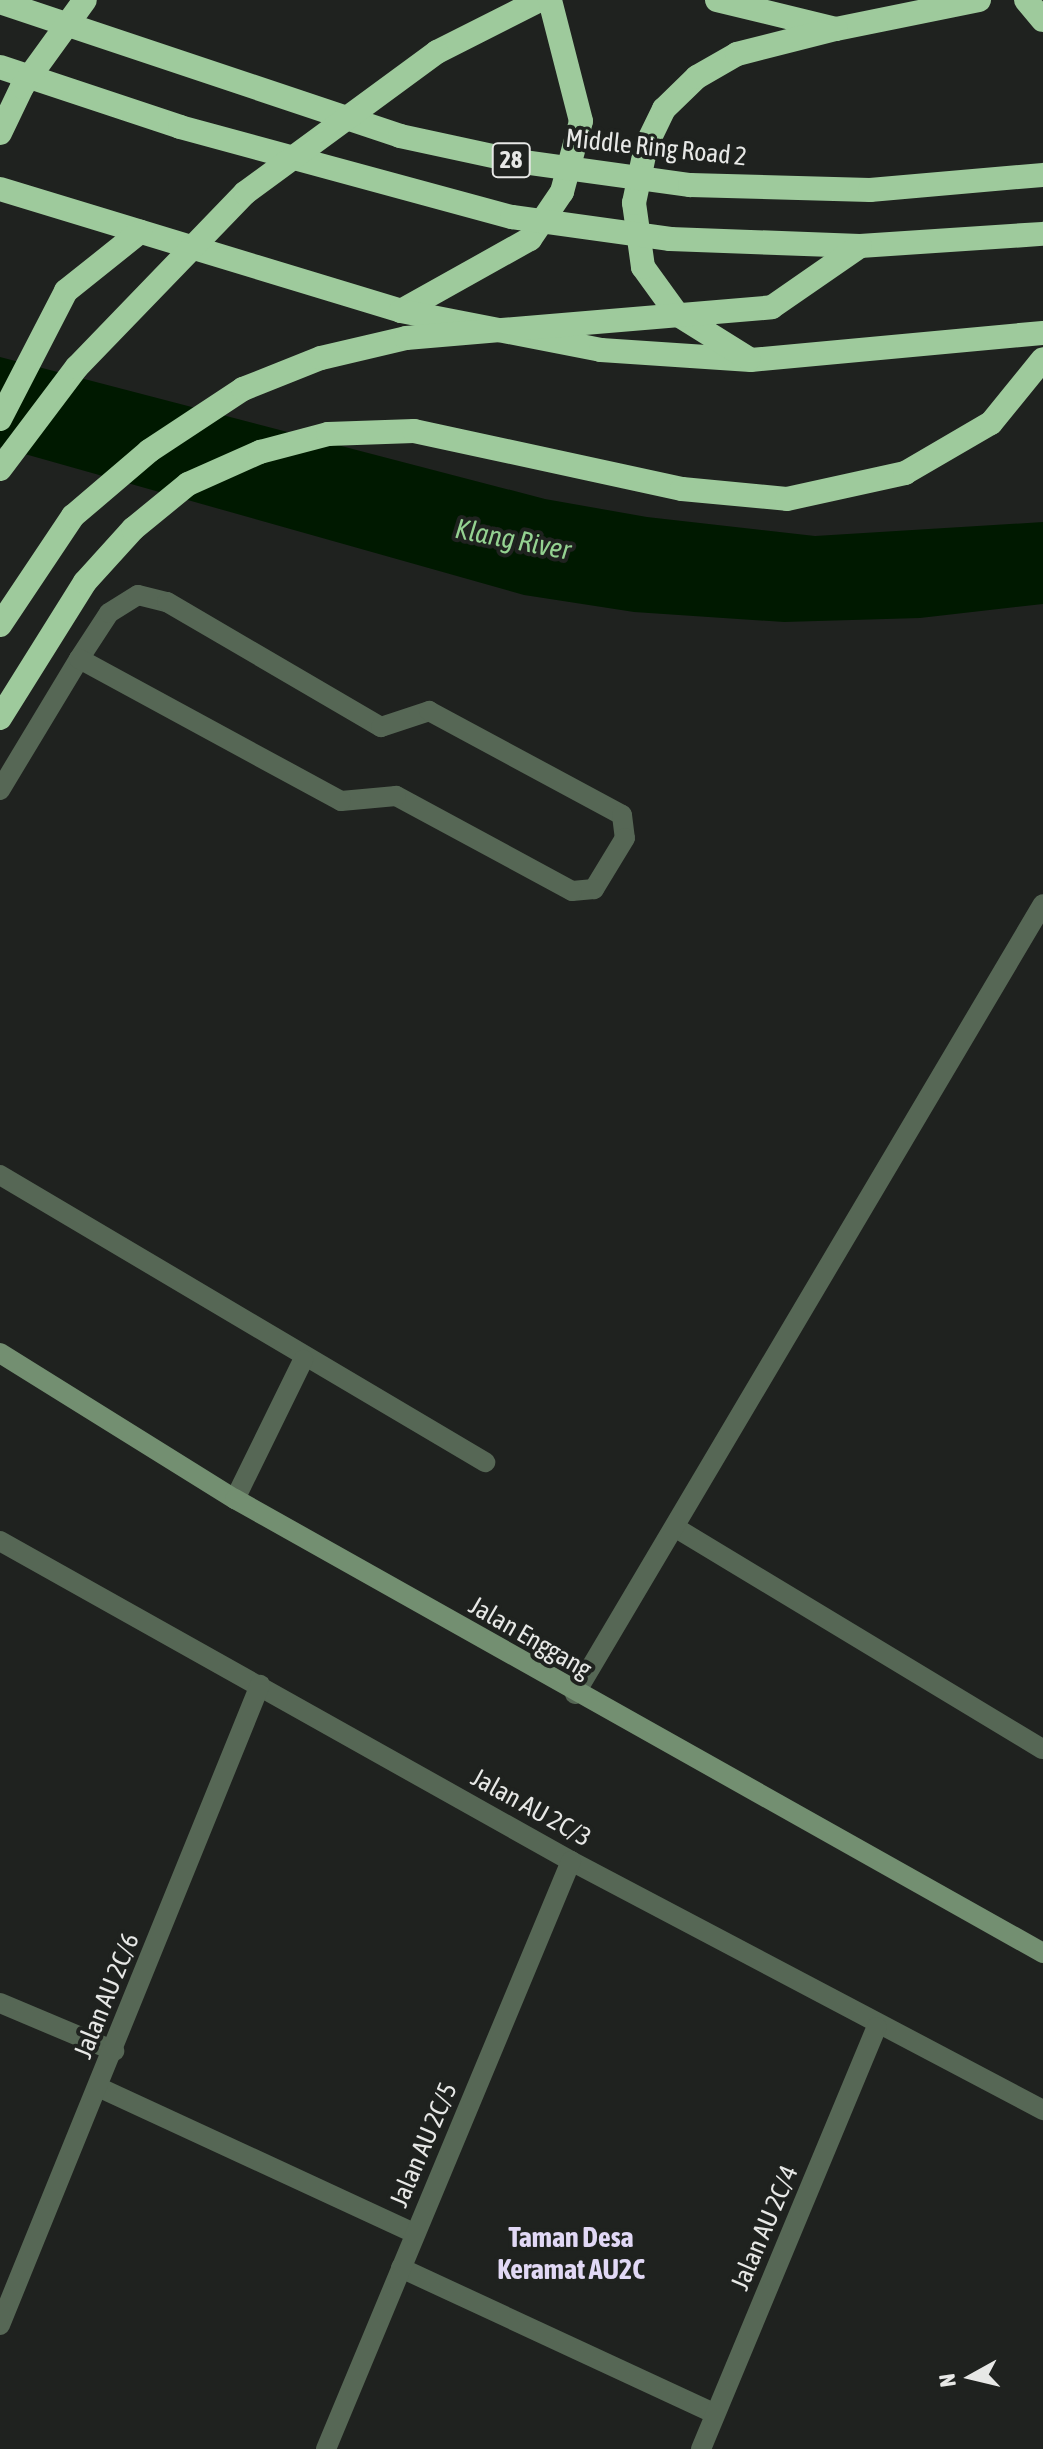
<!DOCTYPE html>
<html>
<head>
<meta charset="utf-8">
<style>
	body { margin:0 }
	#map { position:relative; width:1043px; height:2449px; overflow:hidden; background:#1f221f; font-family:"Asap Condensed",sans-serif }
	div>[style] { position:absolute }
	.water>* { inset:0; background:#001900 }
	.lane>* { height:20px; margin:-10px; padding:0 10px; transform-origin:10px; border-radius:10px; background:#566755 }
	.street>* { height:20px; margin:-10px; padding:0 10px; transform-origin:10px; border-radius:10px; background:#566755 }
	.secondary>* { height:20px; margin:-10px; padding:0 10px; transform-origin:10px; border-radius:10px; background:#738f71 }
	.highway>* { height:24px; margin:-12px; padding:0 12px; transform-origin:12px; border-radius:12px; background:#9eca9c }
	.highway-bridge>* { height:24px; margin:-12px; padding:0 12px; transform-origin:12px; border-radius:12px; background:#9eca9c }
	span { translate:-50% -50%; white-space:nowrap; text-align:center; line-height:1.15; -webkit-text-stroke:8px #1f221f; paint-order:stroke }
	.shield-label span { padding:2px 6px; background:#1f221f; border:2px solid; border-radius:6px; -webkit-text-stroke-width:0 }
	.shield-label { font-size:24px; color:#e7e8e6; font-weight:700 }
	.street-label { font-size:26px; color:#e7e8e6 }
	.water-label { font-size:28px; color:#94d291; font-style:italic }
	.neighbourhood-label { font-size:28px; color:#e1d8f5; font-weight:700 }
	.north { position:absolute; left:931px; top:2337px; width:80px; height:80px; -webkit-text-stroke:6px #1f221f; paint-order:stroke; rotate:262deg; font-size:22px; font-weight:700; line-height:32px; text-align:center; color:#e7e8e6 }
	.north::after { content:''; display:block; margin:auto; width:28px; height:36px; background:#e7e8e6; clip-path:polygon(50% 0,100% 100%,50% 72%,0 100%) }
</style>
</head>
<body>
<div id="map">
	<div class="water">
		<div style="clip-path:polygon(0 357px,545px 499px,647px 517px,815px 536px,1043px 522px,1043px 604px,920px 618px,784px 622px,634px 612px,524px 595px,0 447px)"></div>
	</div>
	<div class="lane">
		<div style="left:0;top:790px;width:153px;rotate:-58.9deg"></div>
		<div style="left:79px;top:659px;width:55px;rotate:-56.9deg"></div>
		<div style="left:109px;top:613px;width:34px;rotate:-32deg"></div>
		<div style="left:138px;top:595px;width:30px;rotate:14deg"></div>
		<div style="left:167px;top:602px;width:248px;rotate:30.3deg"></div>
		<div style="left:381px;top:727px;width:51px;rotate:-18.4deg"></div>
		<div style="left:429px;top:711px;width:219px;rotate:28.3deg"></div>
		<div style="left:622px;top:815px;width:23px;rotate:83deg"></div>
		<div style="left:625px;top:838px;width:60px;rotate:121.3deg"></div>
		<div style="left:594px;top:889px;width:22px;rotate:175deg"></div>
		<div style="left:572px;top:891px;width:200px;rotate:-151.6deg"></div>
		<div style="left:396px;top:796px;width:55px;rotate:174.8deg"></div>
		<div style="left:341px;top:801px;width:298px;rotate:-151.5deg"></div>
		<div style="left:0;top:1175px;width:564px;rotate:30.62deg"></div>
		<div style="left:235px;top:1499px;width:155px;rotate:-63.9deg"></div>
		<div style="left:676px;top:1528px;width:428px;rotate:31.1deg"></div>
		<div style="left:575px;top:1694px;width:918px;rotate:-59.36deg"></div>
		<div style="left:98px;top:2087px;width:348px;rotate:24.8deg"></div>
		<div style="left:401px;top:2268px;width:346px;rotate:24.9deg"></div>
	</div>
	<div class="street">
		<div style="left:0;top:1541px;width:655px;rotate:29.27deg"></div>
		<div style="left:571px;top:1861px;width:534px;rotate:27.81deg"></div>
		<div style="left:0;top:2003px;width:124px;rotate:22.8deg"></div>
		<div style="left:0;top:2325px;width:691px;rotate:-67.89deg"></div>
		<div style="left:326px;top:2449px;width:637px;rotate:-67.38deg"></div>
		<div style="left:701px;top:2449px;width:457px;rotate:-67.4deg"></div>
	</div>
	<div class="secondary">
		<div style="left:0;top:1353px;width:277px;rotate:31.9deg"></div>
		<div style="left:235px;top:1499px;width:927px;rotate:29.33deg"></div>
	</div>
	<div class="highway">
		<div style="left:717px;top:0;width:122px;rotate:13.7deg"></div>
		<div style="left:836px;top:29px;width:146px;rotate:-11.5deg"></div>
		<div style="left:1026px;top:0;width:26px;rotate:50deg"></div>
		<div style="left:437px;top:52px;width:115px;rotate:-26.8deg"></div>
		<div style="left:0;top:189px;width:419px;rotate:16.9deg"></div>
		<div style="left:401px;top:311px;width:148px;rotate:-29.2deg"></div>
		<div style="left:530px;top:239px;width:57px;rotate:-55.8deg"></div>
		<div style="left:562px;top:192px;width:73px;rotate:-75deg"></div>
		<div style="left:581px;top:121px;width:125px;rotate:-104.4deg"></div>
		<div style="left:860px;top:246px;width:183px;rotate:-3.8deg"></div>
		<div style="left:401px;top:311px;width:204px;rotate:11deg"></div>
		<div style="left:601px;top:350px;width:150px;rotate:3.8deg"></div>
		<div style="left:751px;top:360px;width:293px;rotate:-5.3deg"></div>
		<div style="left:749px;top:359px;width:85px;rotate:-148deg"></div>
		<div style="left:677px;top:314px;width:58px;rotate:-125.9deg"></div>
		<div style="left:643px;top:267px;width:65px;rotate:-98deg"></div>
		<div style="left:634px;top:203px;width:58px;rotate:-78.1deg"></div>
		<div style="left:646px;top:146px;width:41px;rotate:-64.1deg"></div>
		<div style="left:664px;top:109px;width:46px;rotate:-44.1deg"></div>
		<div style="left:697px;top:77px;width:46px;rotate:-29.9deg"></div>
		<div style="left:737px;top:54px;width:102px;rotate:-14.2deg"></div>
		<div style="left:0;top:419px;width:144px;rotate:-62.7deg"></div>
		<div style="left:66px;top:291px;width:95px;rotate:-38.6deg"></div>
		<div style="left:0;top:469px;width:128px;rotate:-53deg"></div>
		<div style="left:0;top:718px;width:160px;rotate:-58deg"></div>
		<div style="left:85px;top:582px;width:72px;rotate:-47.8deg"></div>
		<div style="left:133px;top:529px;width:71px;rotate:-39.3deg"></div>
		<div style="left:188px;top:484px;width:79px;rotate:-24deg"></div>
		<div style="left:260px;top:452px;width:70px;rotate:-14.8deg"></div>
		<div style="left:328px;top:434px;width:86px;rotate:-2deg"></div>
		<div style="left:414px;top:431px;width:274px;rotate:12.2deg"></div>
		<div style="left:682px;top:489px;width:105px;rotate:5.4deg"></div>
		<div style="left:787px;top:499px;width:121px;rotate:-12.4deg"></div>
		<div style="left:905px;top:473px;width:99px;rotate:-30.2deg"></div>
		<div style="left:991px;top:423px;width:82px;rotate:-50.9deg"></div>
	</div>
	<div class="highway-bridge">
		<div style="left:0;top:2px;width:422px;rotate:18.5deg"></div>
		<div style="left:400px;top:136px;width:119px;rotate:12.2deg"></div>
		<div style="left:516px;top:161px;width:176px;rotate:7.9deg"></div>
		<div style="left:690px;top:185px;width:180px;rotate:1.6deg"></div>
		<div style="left:870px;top:190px;width:174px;rotate:-5deg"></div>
		<div style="left:0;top:67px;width:190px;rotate:18.4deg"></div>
		<div style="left:180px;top:127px;width:344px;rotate:15.2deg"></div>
		<div style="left:512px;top:217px;width:160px;rotate:7.9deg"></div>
		<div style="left:670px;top:239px;width:190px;rotate:2.1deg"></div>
		<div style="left:0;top:133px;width:51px;rotate:-64.4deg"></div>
		<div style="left:22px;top:87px;width:107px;rotate:-54.1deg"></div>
		<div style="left:77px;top:367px;width:242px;rotate:-46deg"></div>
		<div style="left:245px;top:193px;width:238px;rotate:-36.3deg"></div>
		<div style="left:0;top:625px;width:131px;rotate:-56.2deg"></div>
		<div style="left:73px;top:516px;width:100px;rotate:-40.5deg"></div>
		<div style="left:149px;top:451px;width:113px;rotate:-33.4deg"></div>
		<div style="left:243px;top:389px;width:84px;rotate:-21.7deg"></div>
		<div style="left:321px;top:358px;width:87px;rotate:-13.2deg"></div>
		<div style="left:406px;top:338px;width:367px;rotate:-4.8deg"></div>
		<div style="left:772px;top:307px;width:107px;rotate:-34.7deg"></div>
	</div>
	<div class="shield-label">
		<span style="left:511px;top:160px">28</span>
	</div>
	<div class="street-label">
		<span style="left:656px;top:148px;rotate:6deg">Middle Ring Road 2</span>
		<span style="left:530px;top:1638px;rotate:30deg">Jalan Enggang</span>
		<span style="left:531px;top:1808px;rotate:29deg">Jalan AU 2C/3</span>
		<span style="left:107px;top:1996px;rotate:-68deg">Jalan AU 2C/6</span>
		<span style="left:424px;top:2145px;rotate:-67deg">Jalan AU 2C/5</span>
		<span style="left:765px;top:2228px;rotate:-67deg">Jalan AU 2C/4</span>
	</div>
	<div class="water-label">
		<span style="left:513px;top:539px;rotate:11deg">Klang River</span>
	</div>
	<div class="neighbourhood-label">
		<span style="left:571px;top:2253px">Taman Desa<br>Keramat AU2C</span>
	</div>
	<div class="north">N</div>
</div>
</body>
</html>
